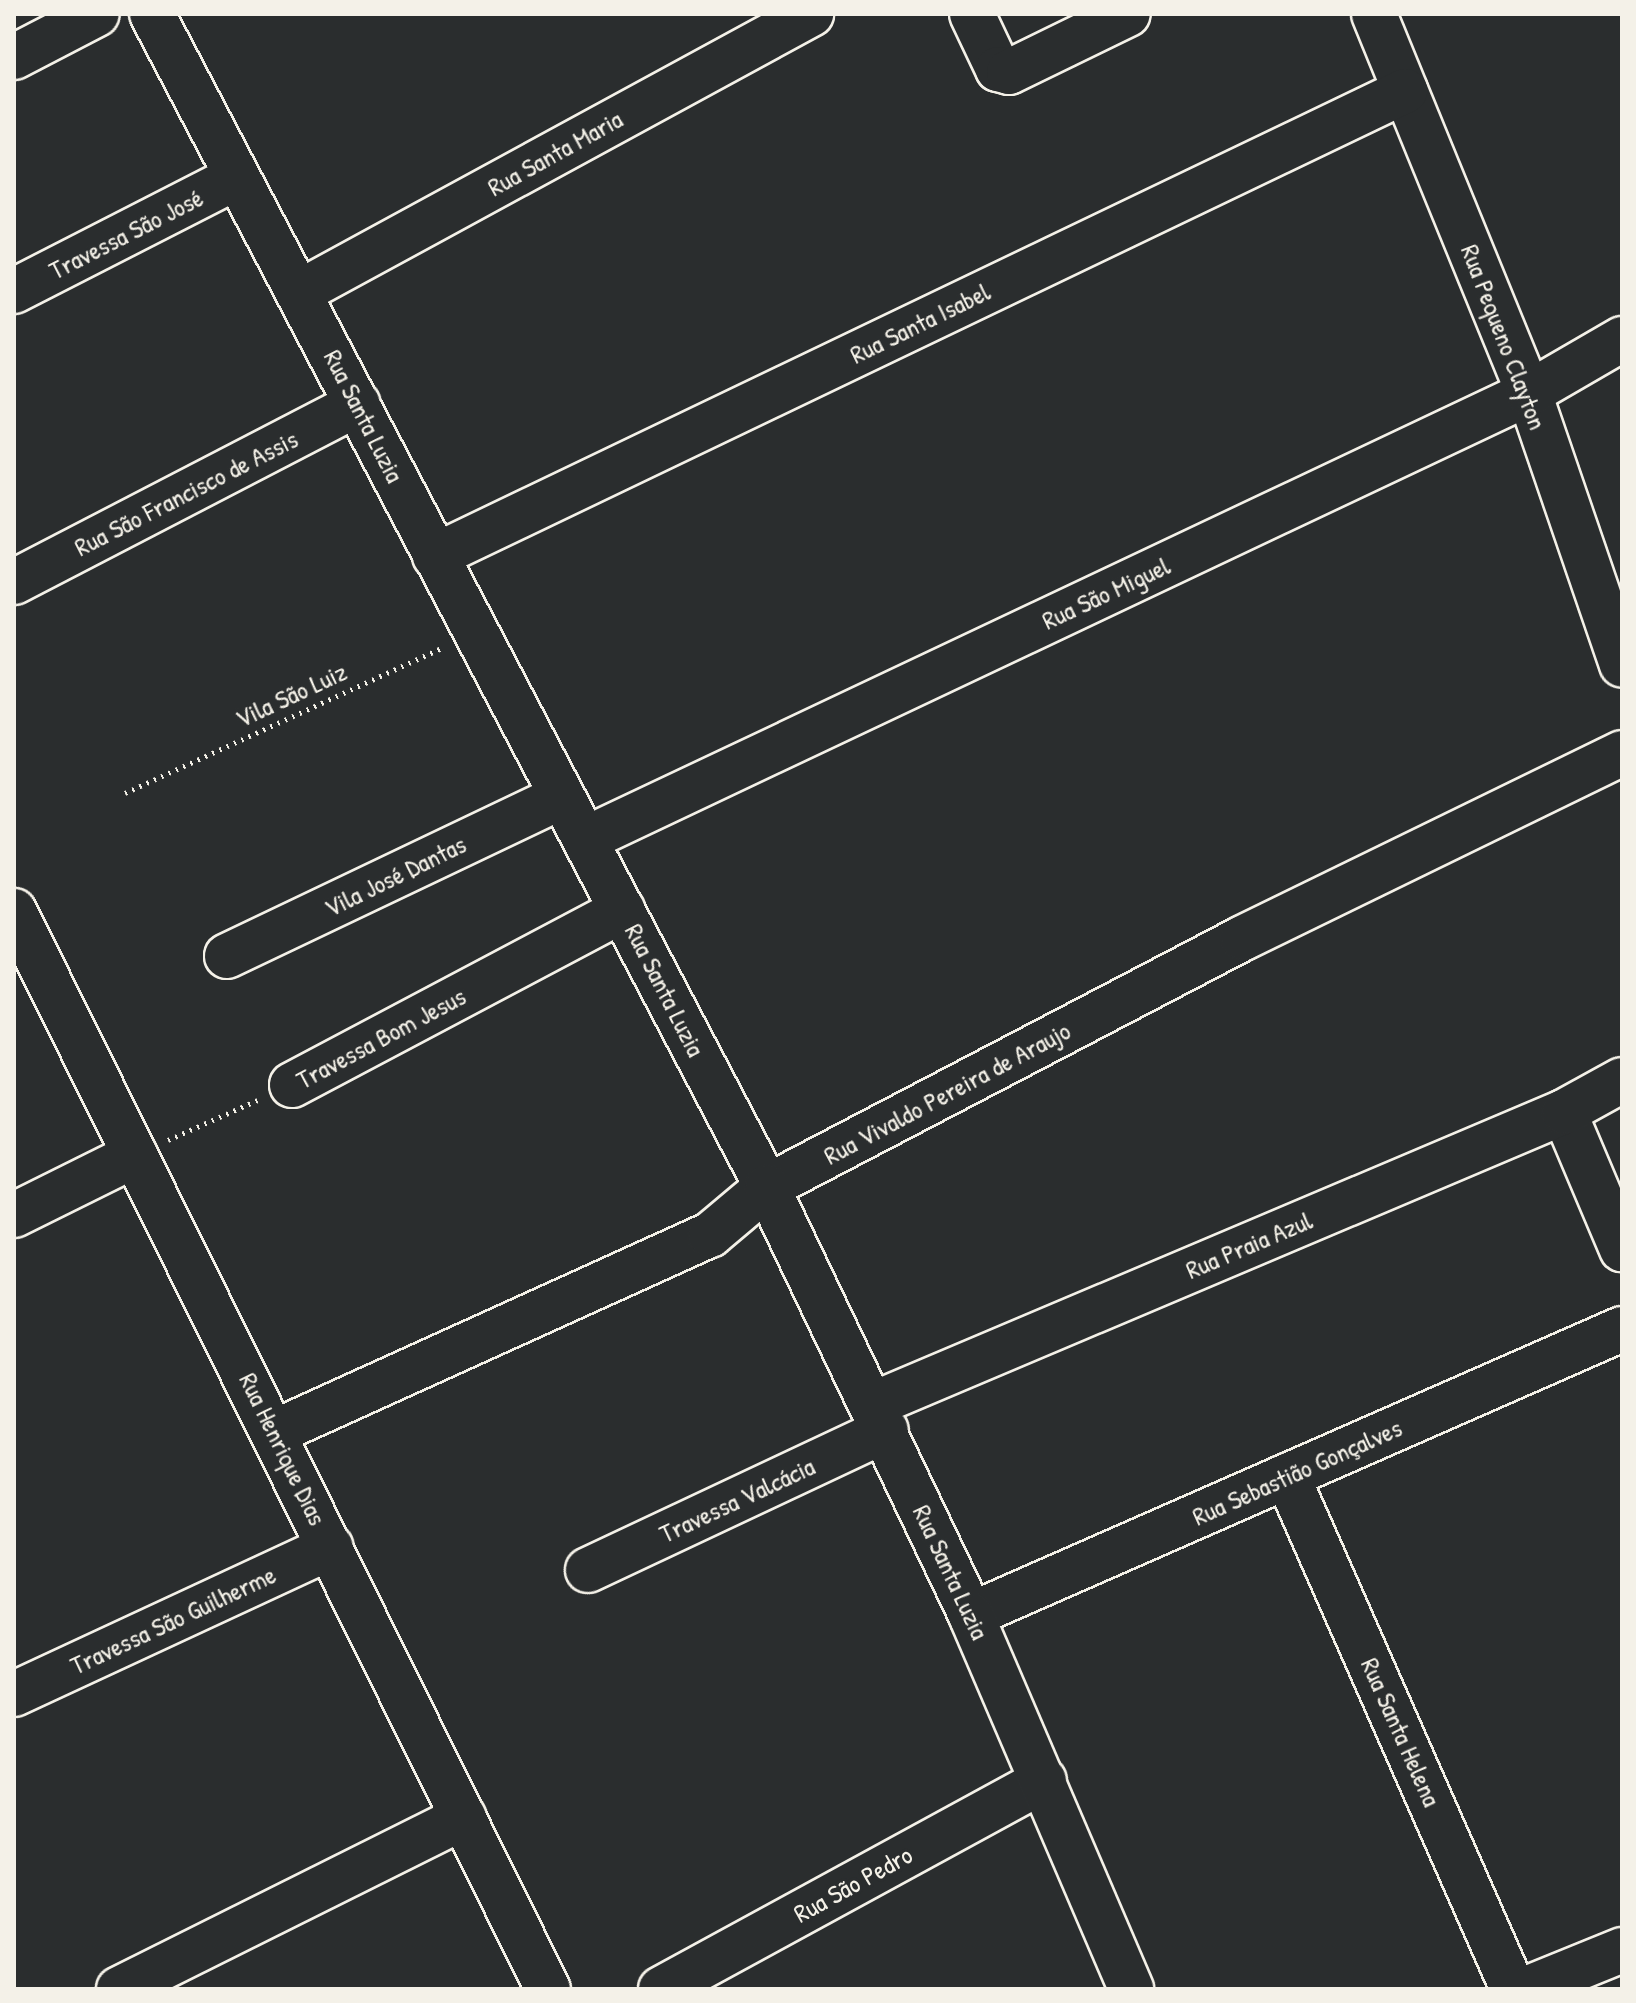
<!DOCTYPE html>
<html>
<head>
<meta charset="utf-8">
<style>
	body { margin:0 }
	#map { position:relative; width:1636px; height:2003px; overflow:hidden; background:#2a2d2e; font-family:"Patrick Hand",sans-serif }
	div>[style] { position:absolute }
	.path>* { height:5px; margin-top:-2.5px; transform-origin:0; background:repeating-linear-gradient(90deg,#f4f1e8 0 2px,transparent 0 8px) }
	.roads { filter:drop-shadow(2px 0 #f4f1e8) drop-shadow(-2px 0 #f4f1e8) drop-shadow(0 2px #f4f1e8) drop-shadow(0 -2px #f4f1e8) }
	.minor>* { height:44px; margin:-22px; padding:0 22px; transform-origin:22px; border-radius:22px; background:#2a2d2e }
	.major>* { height:44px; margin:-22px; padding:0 22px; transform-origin:22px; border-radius:22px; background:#2a2d2e }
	span { translate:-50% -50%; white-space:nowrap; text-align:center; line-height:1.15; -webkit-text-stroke:6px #2a2d2e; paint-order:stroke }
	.street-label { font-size:26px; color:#f4f1e8 }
	.frame { position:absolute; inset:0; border:16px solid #f4f1e8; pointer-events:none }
</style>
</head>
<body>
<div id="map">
	<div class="path">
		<div style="left:125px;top:793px;width:348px;rotate:-24.6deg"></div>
		<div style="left:168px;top:1140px;width:98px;rotate:-24deg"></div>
	</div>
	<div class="roads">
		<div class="minor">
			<div style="left:972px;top:14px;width:61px;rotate:64.7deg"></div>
			<div style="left:998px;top:69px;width:11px;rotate:15deg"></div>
			<div style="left:1009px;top:72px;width:132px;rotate:-26deg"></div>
			<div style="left:1374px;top:14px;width:409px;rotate:67.8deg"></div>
			<div style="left:1529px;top:393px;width:287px;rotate:71.1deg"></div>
			<div style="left:14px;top:57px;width:93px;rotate:-27.4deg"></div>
			<div style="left:14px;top:291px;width:250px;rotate:-27.1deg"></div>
			<div style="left:300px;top:292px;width:582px;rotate:-28.55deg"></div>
			<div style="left:435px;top:556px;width:1076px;rotate:-25.61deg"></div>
			<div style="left:14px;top:582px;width:387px;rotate:-27.4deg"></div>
			<div style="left:586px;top:839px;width:1043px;rotate:-25.31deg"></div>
			<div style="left:1529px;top:393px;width:108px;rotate:-30.1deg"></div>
			<div style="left:227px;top:956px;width:371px;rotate:-25.5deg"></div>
			<div style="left:292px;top:1085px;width:374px;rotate:-27.9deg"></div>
			<div style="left:1564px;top:1112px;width:149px;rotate:67.1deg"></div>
			<div style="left:14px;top:1215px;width:135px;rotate:-26.4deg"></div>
			<div style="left:874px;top:1404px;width:749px;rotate:-22.94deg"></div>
			<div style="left:1564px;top:1112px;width:66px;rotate:-28.9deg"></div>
			<div style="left:275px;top:1432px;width:478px;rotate:-24.4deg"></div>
			<div style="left:710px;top:1235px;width:75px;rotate:-40.1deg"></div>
			<div style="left:767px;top:1187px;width:537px;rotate:-27.61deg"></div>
			<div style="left:1243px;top:938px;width:422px;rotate:-26deg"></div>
			<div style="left:1287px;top:1476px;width:561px;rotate:66.22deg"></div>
			<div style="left:588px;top:1570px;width:329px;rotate:-25.2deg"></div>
			<div style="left:971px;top:1615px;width:711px;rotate:-23.72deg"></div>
			<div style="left:14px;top:1694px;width:349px;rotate:-24.9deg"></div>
			<div style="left:119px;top:1989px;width:385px;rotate:-26.5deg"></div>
			<div style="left:661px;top:1989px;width:436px;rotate:-28.6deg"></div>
			<div style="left:1526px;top:1989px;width:104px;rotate:-22.1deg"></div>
		</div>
		<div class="major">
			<div style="left:152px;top:14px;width:1324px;rotate:62.33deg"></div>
			<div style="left:767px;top:1187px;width:474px;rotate:64.5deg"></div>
			<div style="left:971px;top:1615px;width:407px;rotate:66.8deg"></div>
			<div style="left:14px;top:911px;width:1203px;rotate:63.65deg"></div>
		</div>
	</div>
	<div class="street-label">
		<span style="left:555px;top:153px;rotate:-29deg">Rua Santa Maria</span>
		<span style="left:126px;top:234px;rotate:-27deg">Travessa São José</span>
		<span style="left:920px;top:323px;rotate:-26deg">Rua Santa Isabel</span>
		<span style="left:1504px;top:337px;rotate:69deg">Rua Pequeno Clayton</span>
		<span style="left:364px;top:416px;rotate:63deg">Rua Santa Luzia</span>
		<span style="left:186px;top:493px;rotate:-27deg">Rua São Francisco de Assis</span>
		<span style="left:1106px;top:593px;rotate:-25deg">Rua São Miguel</span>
		<span style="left:291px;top:695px;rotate:-25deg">Vila São Luiz</span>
		<span style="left:395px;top:876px;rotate:-26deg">Vila José Dantas</span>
		<span style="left:665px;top:990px;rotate:63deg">Rua Santa Luzia</span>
		<span style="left:381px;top:1038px;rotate:-28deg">Travessa Bom Jesus</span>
		<span style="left:947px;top:1093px;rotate:-28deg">Rua Vivaldo Pereira de Araujo</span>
		<span style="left:1249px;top:1245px;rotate:-23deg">Rua Praia Azul</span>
		<span style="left:283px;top:1449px;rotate:64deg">Rua Henrique Dias</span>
		<span style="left:1297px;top:1472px;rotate:-24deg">Rua Sebastião Gonçalves</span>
		<span style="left:737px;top:1500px;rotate:-25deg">Travessa Valcácia</span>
		<span style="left:951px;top:1572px;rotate:65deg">Rua Santa Luzia</span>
		<span style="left:173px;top:1620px;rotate:-25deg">Travessa São Guilherme</span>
		<span style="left:1401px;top:1732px;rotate:66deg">Rua Santa Helena</span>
		<span style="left:853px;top:1884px;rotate:-29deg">Rua São Pedro</span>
	</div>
	<div class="frame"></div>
</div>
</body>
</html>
